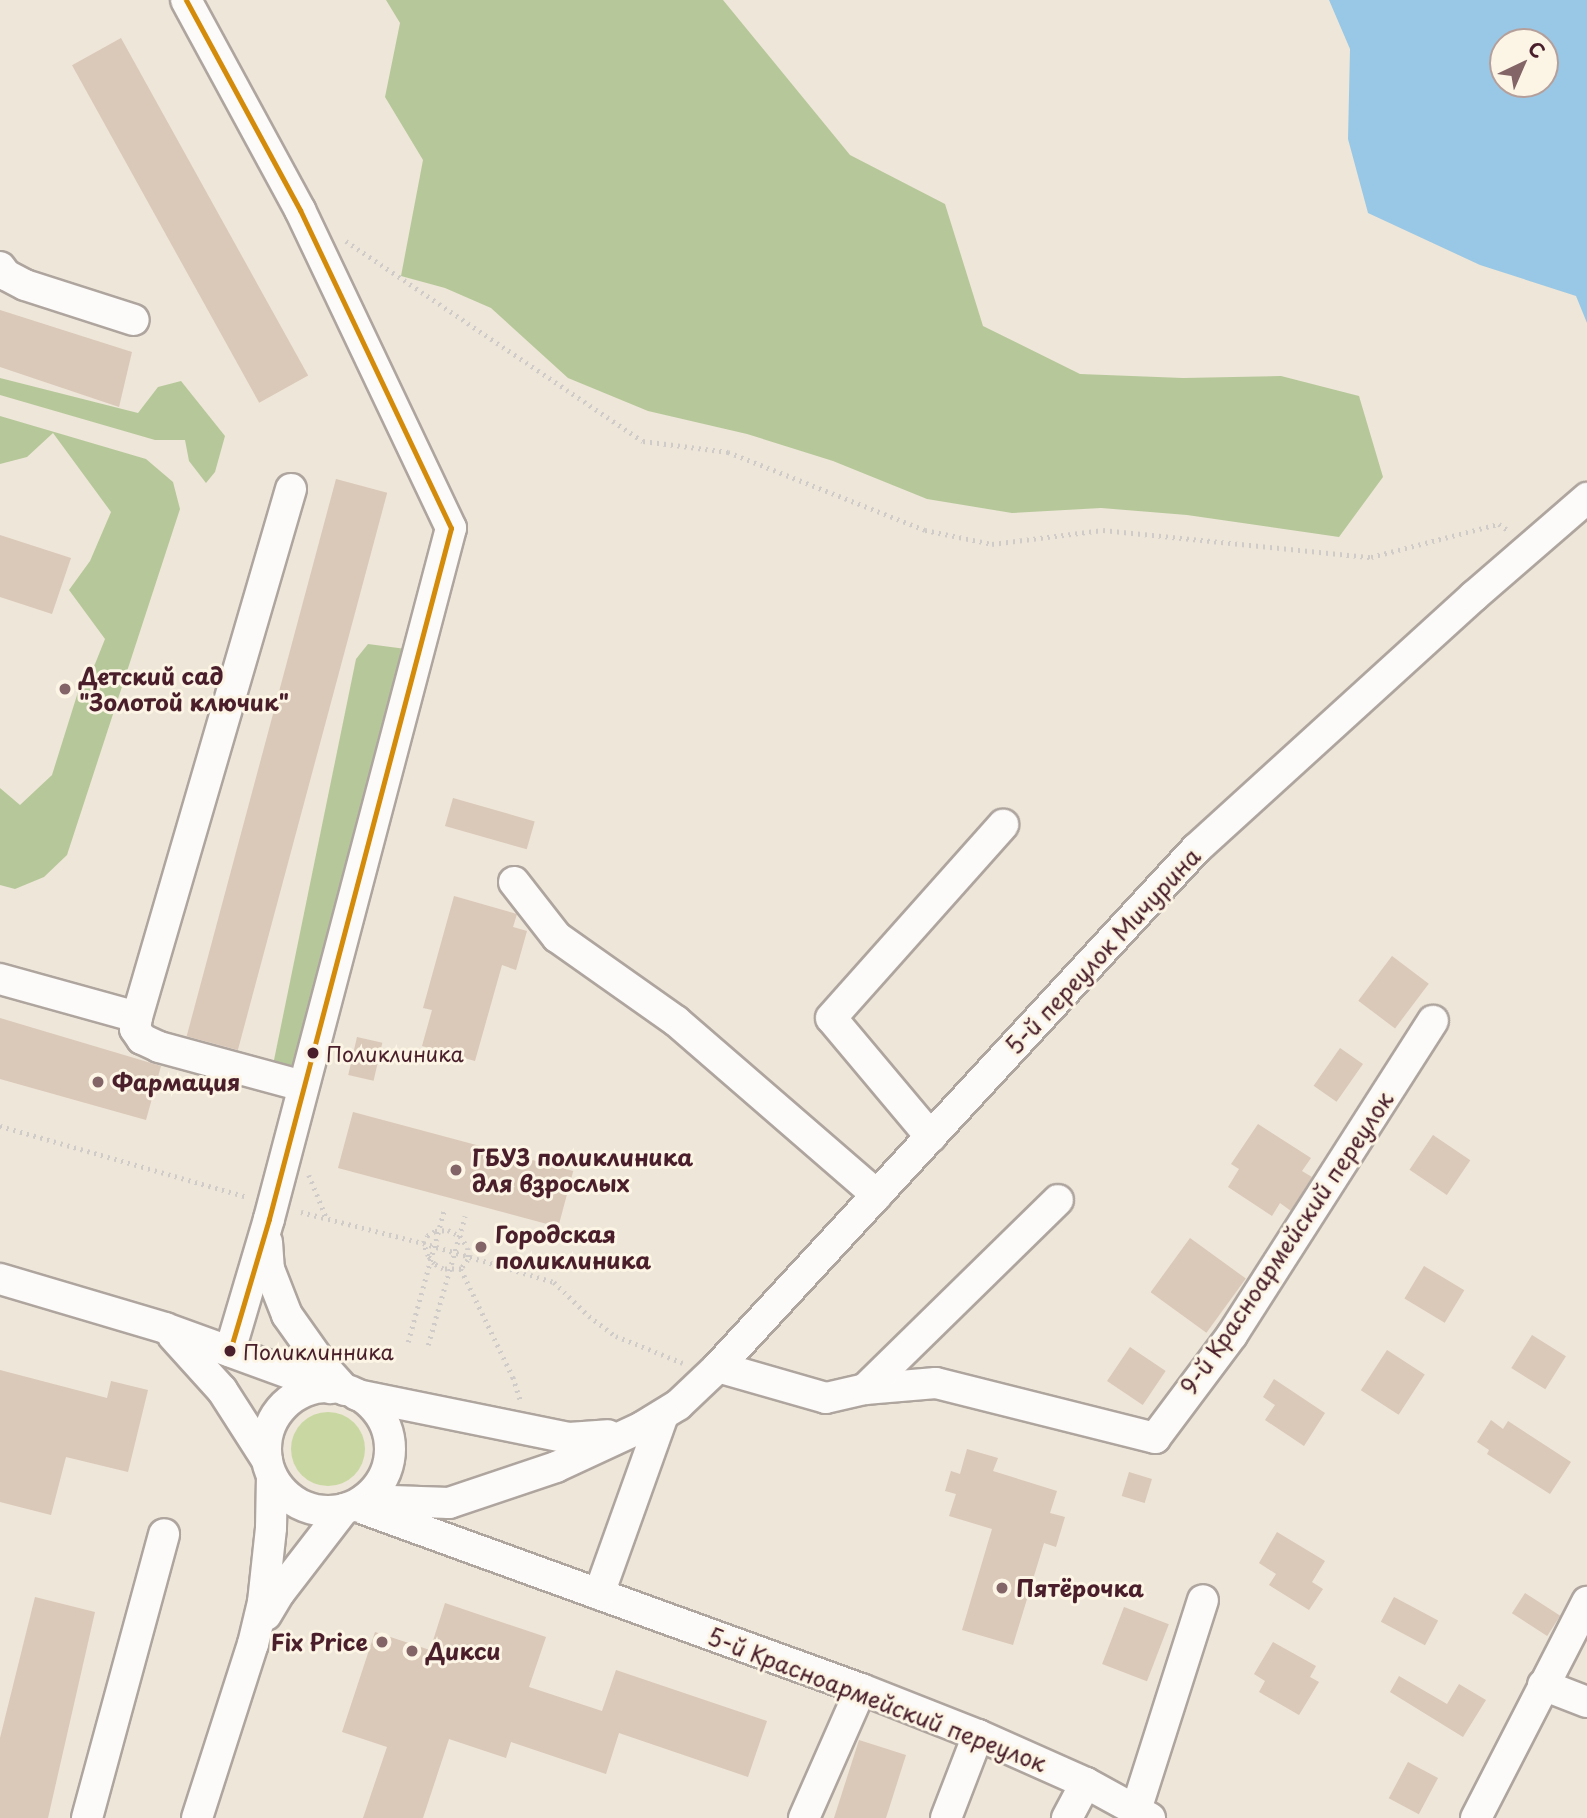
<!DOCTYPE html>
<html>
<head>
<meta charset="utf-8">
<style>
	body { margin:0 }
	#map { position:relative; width:1587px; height:1818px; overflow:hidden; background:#eee6d8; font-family:"Playpen Sans",sans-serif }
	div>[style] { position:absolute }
	.green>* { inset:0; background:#c9d8a2 }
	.round { border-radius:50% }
	.forest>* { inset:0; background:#b6c89a }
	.water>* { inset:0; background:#99c8e6 }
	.building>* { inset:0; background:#dac8b9; transform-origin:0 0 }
	.path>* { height:4.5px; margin-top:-2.25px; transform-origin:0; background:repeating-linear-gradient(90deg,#cfcbc9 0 2px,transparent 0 7px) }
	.roads { filter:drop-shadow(2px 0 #afa59f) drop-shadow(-2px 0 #afa59f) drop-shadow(0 2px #afa59f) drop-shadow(0 -2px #afa59f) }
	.minor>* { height:30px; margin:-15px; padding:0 15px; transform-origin:15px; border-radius:15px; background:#fcfbf9 }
	.minor>.ring { margin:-15px; padding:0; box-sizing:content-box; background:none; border:30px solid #fcfbf9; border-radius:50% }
	.bus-1>* { height:5px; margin:-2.5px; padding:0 2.5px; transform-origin:2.5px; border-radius:2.5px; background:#d48b09 }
	.dots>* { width:19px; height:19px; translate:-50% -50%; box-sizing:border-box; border:4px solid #fcf5e5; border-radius:50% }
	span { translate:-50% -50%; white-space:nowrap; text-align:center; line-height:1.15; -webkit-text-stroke:6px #fcf5e5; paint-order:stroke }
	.bus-label { font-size:21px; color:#4a1f2b }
	.left { translate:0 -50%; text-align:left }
	.poi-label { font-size:23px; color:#4a1f2b; font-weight:700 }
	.right { translate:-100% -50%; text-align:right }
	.street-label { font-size:23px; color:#4a1f2b }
	.north { position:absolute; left:1489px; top:28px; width:70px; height:70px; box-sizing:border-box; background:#fcf5e5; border:2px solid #b59f9b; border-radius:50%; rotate:44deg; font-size:19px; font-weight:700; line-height:28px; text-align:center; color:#4a1f2b }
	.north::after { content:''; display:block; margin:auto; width:24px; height:32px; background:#836568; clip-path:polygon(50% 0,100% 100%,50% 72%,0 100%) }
</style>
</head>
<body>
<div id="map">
	<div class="green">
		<div class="round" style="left:291px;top:1412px;width:74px;height:74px"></div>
	</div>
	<div class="forest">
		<div style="clip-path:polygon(386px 0,723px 0,850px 155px,945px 204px,983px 326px,1080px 374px,1183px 378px,1281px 376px,1359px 396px,1383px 477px,1339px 537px,1187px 515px,1101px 508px,1012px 513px,927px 499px,833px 461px,747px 434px,648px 411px,568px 378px,491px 308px,445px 288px,401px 276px,423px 160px,385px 97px,400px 23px)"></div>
		<div style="clip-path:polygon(0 378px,138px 413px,158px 387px,181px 381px,225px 436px,215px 472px,206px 483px,189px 461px,185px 440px,155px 440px,0 395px)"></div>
		<div style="clip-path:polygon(0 416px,146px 459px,173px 482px,180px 509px,67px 855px,44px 877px,15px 889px,0 885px,0 788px,20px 805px,52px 775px,78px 692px,95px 664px,105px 639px,69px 590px,90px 561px,111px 512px,53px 433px,27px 457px,0 464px)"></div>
		<div style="clip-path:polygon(368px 644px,406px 649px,293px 1069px,273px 1065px,356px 659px)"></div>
	</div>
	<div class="water">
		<div style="clip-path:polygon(evenodd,1329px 0,1587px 0,1587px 323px,1576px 296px,1480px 265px,1368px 213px,1348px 139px,1350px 49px,1329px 0,1503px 42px,1545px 42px,1545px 84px,1503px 84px,1503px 42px)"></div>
	</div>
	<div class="building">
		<div style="left:121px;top:38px;width:386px;height:56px;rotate:61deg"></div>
		<div style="clip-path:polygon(0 310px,132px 352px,119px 407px,0 367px)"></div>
		<div style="left:336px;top:479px;width:53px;height:577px;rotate:15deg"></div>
		<div style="clip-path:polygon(0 535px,71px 558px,52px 614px,0 597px)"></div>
		<div style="left:453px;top:798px;width:85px;height:29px;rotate:16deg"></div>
		<div style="clip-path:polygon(454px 896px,517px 914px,513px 927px,527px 931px,516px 970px,502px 965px,475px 1061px,422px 1046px,432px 1010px,423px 1008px)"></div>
		<div style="left:1392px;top:956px;width:46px;height:56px;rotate:37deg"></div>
		<div style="clip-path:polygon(0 1018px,161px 1066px,146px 1120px,0 1079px)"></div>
		<div style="left:357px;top:1037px;width:26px;height:39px;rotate:13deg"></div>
		<div style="left:1340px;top:1048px;width:28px;height:46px;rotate:35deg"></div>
		<div style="left:353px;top:1112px;width:228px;height:58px;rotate:15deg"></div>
		<div style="clip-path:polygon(1258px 1124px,1311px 1158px,1302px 1171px,1312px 1177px,1291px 1211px,1280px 1203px,1272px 1216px,1228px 1187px,1239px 1169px,1231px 1164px)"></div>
		<div style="left:1433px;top:1135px;width:45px;height:42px;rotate:34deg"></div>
		<div style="left:1190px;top:1238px;width:69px;height:67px;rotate:36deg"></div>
		<div style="left:1424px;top:1266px;width:47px;height:38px;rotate:31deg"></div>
		<div style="left:1532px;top:1335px;width:40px;height:39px;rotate:32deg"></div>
		<div style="left:1130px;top:1347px;width:43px;height:41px;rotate:34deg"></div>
		<div style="left:1387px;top:1350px;width:45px;height:48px;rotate:33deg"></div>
		<div style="clip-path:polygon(0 1370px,107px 1398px,111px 1381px,148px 1390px,128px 1472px,66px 1457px,51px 1515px,0 1502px)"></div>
		<div style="clip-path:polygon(1274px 1379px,1325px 1413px,1304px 1446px,1265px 1420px,1275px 1405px,1263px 1397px)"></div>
		<div style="clip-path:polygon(1491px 1420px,1503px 1429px,1508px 1421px,1571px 1462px,1550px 1494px,1487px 1454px,1489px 1450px,1477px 1442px)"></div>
		<div style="clip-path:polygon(967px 1449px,998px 1458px,993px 1471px,1057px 1491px,1050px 1513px,1065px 1517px,1056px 1547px,1044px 1543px,1013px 1645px,962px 1630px,992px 1529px,949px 1516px,956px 1494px,945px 1491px,951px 1471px,960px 1474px)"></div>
		<div style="left:1129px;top:1472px;width:24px;height:25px;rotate:17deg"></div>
		<div style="clip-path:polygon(1277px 1532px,1325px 1561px,1312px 1582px,1323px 1589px,1309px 1610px,1269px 1585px,1276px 1574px,1259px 1563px)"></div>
		<div style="left:1525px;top:1593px;width:42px;height:24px;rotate:33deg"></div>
		<div style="clip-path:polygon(35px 1597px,95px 1612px,48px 1818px,0 1818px,0 1738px)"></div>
		<div style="left:1394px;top:1597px;width:50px;height:28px;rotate:28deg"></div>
		<div style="clip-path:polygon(445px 1603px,546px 1637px,529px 1687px,602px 1711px,616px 1670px,767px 1721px,748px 1777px,619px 1733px,606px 1774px,511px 1742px,506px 1758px,449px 1739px,423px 1818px,363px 1818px,387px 1747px,342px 1732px,375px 1632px,430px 1650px)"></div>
		<div style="left:1124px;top:1607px;width:48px;height:61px;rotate:21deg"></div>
		<div style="clip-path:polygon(1273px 1642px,1316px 1666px,1310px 1677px,1319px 1682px,1299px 1715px,1259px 1692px,1265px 1681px,1254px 1674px)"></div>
		<div style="clip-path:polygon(1399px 1676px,1447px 1704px,1459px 1684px,1486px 1700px,1463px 1737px,1390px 1692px)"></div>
		<div style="clip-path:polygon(859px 1740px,906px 1755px,886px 1818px,834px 1818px)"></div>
		<div style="left:1408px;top:1762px;width:34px;height:41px;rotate:28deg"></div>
	</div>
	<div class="path">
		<div style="left:346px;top:241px;width:358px;rotate:34deg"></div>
		<div style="left:643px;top:441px;width:86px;rotate:7.4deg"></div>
		<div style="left:728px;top:452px;width:212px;rotate:21.6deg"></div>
		<div style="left:925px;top:530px;width:68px;rotate:11.8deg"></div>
		<div style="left:992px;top:544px;width:112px;rotate:-7.2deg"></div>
		<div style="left:1103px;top:530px;width:269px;rotate:5.8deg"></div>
		<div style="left:1371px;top:557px;width:132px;rotate:-14.5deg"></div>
		<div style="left:1499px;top:524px;width:11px;rotate:34deg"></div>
		<div style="left:0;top:1126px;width:258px;rotate:16deg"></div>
		<div style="left:309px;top:1175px;width:48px;rotate:67.8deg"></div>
		<div style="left:301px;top:1212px;width:126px;rotate:14.3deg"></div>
		<div style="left:423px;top:1243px;width:137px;rotate:16.6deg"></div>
		<div style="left:554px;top:1282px;width:49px;rotate:44.2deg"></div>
		<div style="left:589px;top:1316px;width:34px;rotate:37deg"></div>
		<div style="left:616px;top:1336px;width:72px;rotate:21.9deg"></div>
		<div style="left:448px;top:1230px;width:13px;rotate:27deg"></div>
		<div style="left:460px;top:1236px;width:14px;rotate:56deg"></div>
		<div style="left:468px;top:1248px;width:12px;rotate:90deg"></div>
		<div style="left:468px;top:1260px;width:11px;rotate:128deg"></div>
		<div style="left:461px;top:1269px;width:18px;rotate:180deg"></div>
		<div style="left:443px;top:1269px;width:10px;rotate:-151deg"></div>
		<div style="left:434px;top:1264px;width:10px;rotate:-127deg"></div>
		<div style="left:428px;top:1256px;width:14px;rotate:-111deg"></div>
		<div style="left:423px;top:1243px;width:8px;rotate:-60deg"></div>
		<div style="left:427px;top:1236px;width:9px;rotate:-32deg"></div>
		<div style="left:435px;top:1231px;width:13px;rotate:-4deg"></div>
		<div style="left:461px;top:1269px;width:120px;rotate:64.3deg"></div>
		<div style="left:513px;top:1377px;width:25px;rotate:72deg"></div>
		<div style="left:408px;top:1342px;width:137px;rotate:-74.7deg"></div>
		<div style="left:428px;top:1345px;width:134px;rotate:-74deg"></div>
	</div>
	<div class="roads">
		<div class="minor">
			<div style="left:186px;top:0;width:239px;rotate:61.5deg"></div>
			<div style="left:300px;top:210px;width:352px;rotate:64.6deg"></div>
			<div style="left:451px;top:528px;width:715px;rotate:104.76deg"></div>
			<div style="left:269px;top:1219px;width:138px;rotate:106.5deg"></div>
			<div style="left:0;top:267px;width:10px;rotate:53deg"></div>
			<div style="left:6px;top:275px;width:21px;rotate:28deg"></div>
			<div style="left:25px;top:285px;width:114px;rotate:17.8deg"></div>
			<div style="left:514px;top:882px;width:70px;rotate:52deg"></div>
			<div style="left:557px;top:937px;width:146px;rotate:35.2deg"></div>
			<div style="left:676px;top:1021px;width:266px;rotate:40.9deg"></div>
			<div style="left:0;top:979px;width:142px;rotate:15.5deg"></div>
			<div style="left:137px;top:1017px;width:550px;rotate:-73.74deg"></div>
			<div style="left:137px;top:1017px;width:12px;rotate:99deg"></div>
			<div style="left:135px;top:1029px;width:12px;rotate:55deg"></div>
			<div style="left:142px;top:1039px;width:19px;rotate:25deg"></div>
			<div style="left:159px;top:1047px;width:149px;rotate:15.2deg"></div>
			<div style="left:931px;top:1137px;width:155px;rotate:-130deg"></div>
			<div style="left:831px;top:1018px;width:259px;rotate:-48.3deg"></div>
			<div style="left:267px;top:1242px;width:27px;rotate:86deg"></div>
			<div style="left:269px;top:1269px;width:49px;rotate:68.6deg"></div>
			<div style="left:287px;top:1315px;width:64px;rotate:54.6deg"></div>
			<div style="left:324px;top:1367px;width:31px;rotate:48deg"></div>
			<div style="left:0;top:1279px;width:172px;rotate:16.5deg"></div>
			<div style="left:165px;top:1328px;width:176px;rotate:20deg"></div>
			<div style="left:173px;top:1336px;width:73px;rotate:47.8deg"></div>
			<div style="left:222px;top:1390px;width:83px;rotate:57.3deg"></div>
			<div style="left:718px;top:1367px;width:112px;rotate:16deg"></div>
			<div style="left:826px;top:1398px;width:40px;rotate:-13deg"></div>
			<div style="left:865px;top:1389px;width:71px;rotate:-4.8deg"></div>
			<div style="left:936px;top:1383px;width:226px;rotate:14.1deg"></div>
			<div style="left:1155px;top:1438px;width:129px;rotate:-53.2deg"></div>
			<div style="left:1232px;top:1335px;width:373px;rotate:-57.4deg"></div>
			<div class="ring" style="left:266px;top:1387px;width:94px;height:94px"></div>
			<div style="left:865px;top:1389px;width:270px;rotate:-44.4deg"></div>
			<div style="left:357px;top:1395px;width:216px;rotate:11.5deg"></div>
			<div style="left:569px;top:1438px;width:39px;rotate:-4deg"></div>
			<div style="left:364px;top:1500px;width:85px;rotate:2deg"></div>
			<div style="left:449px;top:1503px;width:113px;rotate:-18.6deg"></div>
			<div style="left:556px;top:1467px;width:95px;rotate:-24.9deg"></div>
			<div style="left:642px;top:1427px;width:42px;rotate:-31.4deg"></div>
			<div style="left:678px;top:1405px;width:55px;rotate:-43.5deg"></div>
			<div style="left:718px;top:1367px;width:705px;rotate:-47.3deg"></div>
			<div style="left:1196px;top:849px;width:376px;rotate:-42.3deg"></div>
			<div style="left:1474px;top:596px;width:150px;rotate:-40.9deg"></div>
			<div style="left:364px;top:1509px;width:529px;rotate:19.91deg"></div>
			<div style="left:861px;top:1689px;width:126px;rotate:21.5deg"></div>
			<div style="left:978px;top:1735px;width:118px;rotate:24deg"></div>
			<div style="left:1086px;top:1783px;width:73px;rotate:28.7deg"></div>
			<div style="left:599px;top:1594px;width:190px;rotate:-70.3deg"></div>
			<div style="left:266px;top:1615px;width:27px;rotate:-59deg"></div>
			<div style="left:280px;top:1592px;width:105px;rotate:-52.4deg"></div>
			<div style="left:1543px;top:1685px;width:47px;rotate:21.1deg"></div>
			<div style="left:1136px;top:1810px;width:220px;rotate:-72.3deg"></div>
			<div style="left:87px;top:1818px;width:294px;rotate:-74.8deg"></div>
			<div style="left:197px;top:1818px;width:183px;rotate:-72.2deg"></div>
			<div style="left:253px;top:1644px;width:43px;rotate:-76.6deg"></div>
			<div style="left:263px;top:1602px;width:74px;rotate:-83.8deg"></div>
			<div style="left:271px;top:1528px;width:51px;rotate:-88.9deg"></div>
			<div style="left:804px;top:1818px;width:141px;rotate:-66.2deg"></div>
			<div style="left:946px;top:1818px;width:89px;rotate:-68.9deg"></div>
			<div style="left:1067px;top:1818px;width:40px;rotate:-62deg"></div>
			<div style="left:1476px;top:1818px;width:243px;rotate:-62.8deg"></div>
		</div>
	</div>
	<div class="bus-1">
		<div style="left:186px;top:0;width:239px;rotate:61.5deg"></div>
		<div style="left:300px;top:210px;width:352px;rotate:64.6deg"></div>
		<div style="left:451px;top:528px;width:715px;rotate:104.76deg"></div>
		<div style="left:269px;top:1219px;width:138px;rotate:106.5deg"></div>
	</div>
	<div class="dots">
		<div style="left:65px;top:689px;background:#836568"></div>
		<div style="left:313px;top:1053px;background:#4a1f2b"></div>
		<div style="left:98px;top:1082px;background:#836568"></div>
		<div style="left:456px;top:1170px;background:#836568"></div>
		<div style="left:481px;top:1247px;background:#836568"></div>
		<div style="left:230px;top:1351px;background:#4a1f2b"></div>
		<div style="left:1002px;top:1588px;background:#836568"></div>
		<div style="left:382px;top:1642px;background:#836568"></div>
		<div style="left:412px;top:1651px;background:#836568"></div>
	</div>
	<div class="bus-label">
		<span class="left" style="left:326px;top:1053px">Поликлиника</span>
		<span class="left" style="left:243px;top:1351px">Поликлинника</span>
	</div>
	<div class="poi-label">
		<span class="left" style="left:79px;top:689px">Детский сад<br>"Золотой ключик"</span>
		<span class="left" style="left:112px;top:1082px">Фармация</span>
		<span class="left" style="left:472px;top:1170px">ГБУЗ поликлиника<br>для взрослых</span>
		<span class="left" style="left:495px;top:1247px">Городская<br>поликлиника</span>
		<span class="left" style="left:1016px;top:1588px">Пятёрочка</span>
		<span class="right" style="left:368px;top:1642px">Fix Price</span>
		<span class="left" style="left:426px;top:1651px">Дикси</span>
	</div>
	<div class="street-label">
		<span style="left:1103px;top:951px;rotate:-47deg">5-й переулок Мичурина</span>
		<span style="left:1287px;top:1243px;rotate:-56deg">9-й Красноармейский переулок</span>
		<span style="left:877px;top:1700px;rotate:21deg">5-й Красноармейский переулок</span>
	</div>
	<div class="north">С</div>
</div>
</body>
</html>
